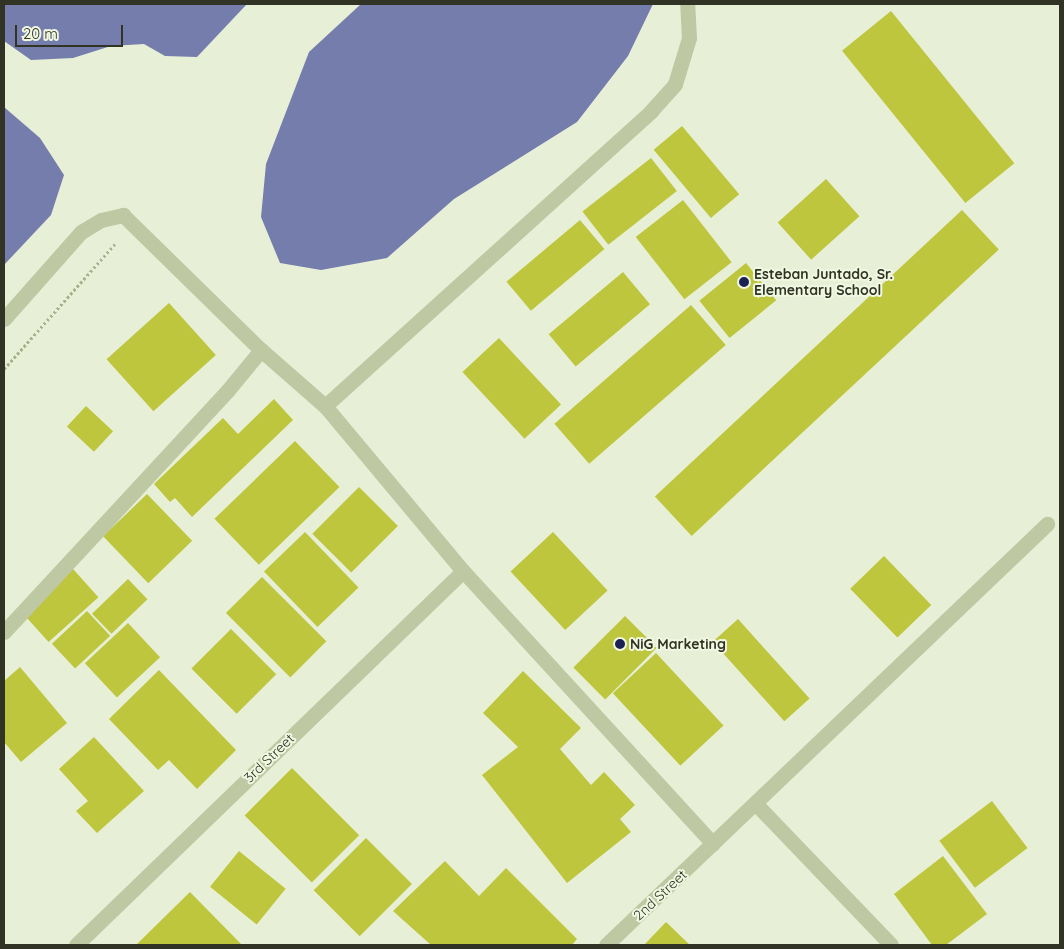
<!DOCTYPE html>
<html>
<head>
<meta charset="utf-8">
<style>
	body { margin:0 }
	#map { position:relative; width:1064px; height:949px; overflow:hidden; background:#e7f0d6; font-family:Quicksand,sans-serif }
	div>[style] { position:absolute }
	.water>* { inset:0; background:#757dad }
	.building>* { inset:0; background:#bec63e; transform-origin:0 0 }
	.path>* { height:3px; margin-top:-1.5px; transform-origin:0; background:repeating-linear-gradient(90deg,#a8b18b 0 2.5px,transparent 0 5px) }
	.minor>* { height:15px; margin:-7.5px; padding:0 7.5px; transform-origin:7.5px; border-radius:7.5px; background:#bec8a2 }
	.dots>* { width:14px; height:14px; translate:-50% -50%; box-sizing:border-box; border:2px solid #f0f8e2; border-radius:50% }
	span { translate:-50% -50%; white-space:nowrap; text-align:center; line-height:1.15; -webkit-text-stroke:4px #f0f8e2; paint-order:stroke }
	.poi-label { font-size:14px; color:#313325; font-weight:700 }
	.left { translate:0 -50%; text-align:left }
	.street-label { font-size:14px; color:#313325 }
	.frame { position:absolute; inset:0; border:5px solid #313325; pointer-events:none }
	.scale { position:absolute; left:15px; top:25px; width:108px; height:22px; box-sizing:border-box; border:2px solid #313325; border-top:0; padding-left:6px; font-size:15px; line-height:18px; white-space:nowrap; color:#313325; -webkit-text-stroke:4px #f0f8e2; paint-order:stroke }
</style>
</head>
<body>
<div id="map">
	<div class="water">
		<div style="clip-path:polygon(4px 4px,247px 4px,197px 57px,165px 56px,144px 44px,111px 46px,73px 58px,31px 60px,4px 41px)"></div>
		<div style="clip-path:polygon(361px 4px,653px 4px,628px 56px,577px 122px,454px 199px,387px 258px,321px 270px,280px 263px,261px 217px,266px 164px,309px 52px)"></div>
		<div style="clip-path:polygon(4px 107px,40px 138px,64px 175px,51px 215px,4px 265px)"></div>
	</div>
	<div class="building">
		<div style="left:891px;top:11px;width:196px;height:63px;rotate:51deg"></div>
		<div style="left:682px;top:126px;width:89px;height:37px;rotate:50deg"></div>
		<div style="left:651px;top:158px;width:42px;height:87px;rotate:52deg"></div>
		<div style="left:826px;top:179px;width:50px;height:65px;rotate:48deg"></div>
		<div style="left:683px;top:200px;width:79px;height:60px;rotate:52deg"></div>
		<div style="left:962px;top:210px;width:54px;height:420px;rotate:47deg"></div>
		<div style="left:580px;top:220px;width:38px;height:96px;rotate:50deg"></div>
		<div style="left:746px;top:263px;width:48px;height:60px;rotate:51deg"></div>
		<div style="left:623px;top:272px;width:42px;height:97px;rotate:50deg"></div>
		<div style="left:169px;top:303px;width:70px;height:84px;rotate:48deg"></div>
		<div style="left:691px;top:305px;width:53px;height:181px;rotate:49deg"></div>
		<div style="left:499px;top:338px;width:91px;height:50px;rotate:47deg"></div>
		<div style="clip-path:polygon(274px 399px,293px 420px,192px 517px,175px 498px,170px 502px,154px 484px,223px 418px,238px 434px)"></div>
		<div style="left:86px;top:406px;width:37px;height:28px;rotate:43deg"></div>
		<div style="left:295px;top:441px;width:64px;height:112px;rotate:46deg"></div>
		<div style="left:359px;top:487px;width:55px;height:66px;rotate:45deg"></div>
		<div style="left:147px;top:494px;width:65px;height:61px;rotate:46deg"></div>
		<div style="left:305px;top:532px;width:77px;height:57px;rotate:46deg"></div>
		<div style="left:553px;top:532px;width:80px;height:58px;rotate:47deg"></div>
		<div style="left:884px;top:556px;width:68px;height:47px;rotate:46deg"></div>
		<div style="left:73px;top:569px;width:38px;height:67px;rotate:48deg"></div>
		<div style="left:262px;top:577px;width:91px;height:51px;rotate:45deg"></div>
		<div style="left:128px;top:579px;width:28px;height:50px;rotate:46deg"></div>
		<div style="left:87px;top:611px;width:34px;height:48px;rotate:47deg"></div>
		<div style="left:625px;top:616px;width:45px;height:73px;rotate:45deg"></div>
		<div style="left:738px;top:619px;width:107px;height:34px;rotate:48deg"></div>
		<div style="left:128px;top:623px;width:47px;height:59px;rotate:47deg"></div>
		<div style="left:231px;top:629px;width:64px;height:56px;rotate:45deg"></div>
		<div style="left:656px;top:653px;width:99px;height:59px;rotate:47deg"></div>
		<div style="clip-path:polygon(20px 667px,67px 723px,21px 762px,4px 742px,4px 681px)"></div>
		<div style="clip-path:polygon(159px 670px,236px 750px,197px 789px,169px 760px,158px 770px,109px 719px)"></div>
		<div style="clip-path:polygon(523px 671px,581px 728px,560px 749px,591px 785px,604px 772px,635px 805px,620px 819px,631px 832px,567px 883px,482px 775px,518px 747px,483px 713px)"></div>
		<div style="clip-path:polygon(94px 737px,144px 791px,97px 833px,76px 811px,88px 801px,59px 769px)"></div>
		<div style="left:292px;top:768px;width:95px;height:67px;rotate:45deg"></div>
		<div style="left:992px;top:801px;width:59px;height:66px;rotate:53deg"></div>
		<div style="left:366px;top:838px;width:65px;height:74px;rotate:45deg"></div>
		<div style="left:239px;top:851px;width:60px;height:46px;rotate:39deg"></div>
		<div style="clip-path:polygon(943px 856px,987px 914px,946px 945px,932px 945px,894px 894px)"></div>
		<div style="clip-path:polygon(445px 861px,479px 896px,506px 868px,577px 939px,572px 945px,431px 945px,393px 911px)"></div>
		<div style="clip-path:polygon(190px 892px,242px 945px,136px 945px)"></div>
		<div style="clip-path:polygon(666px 922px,690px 945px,644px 945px)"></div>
	</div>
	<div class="path">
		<div style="left:4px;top:369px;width:167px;rotate:-48.4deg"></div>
	</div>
	<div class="minor">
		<div style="left:4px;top:319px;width:116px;rotate:-48.5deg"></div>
		<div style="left:81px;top:232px;width:23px;rotate:-31deg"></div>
		<div style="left:101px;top:220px;width:23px;rotate:-13deg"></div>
		<div style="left:123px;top:215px;width:193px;rotate:44.4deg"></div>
		<div style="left:261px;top:350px;width:85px;rotate:41.2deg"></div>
		<div style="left:325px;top:406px;width:215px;rotate:50.1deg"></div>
		<div style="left:463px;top:571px;width:370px;rotate:47.5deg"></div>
		<div style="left:325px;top:406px;width:440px;rotate:-42.1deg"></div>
		<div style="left:651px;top:111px;width:36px;rotate:-48deg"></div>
		<div style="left:675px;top:84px;width:48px;rotate:-73.1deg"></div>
		<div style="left:689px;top:38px;width:34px;rotate:-93deg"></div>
		<div style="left:4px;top:632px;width:330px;rotate:-47.2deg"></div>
		<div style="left:228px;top:390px;width:52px;rotate:-50.5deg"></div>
		<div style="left:756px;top:804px;width:195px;rotate:46.2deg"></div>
		<div style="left:76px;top:945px;width:538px;rotate:-44.02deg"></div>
		<div style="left:606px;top:945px;width:610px;rotate:-43.67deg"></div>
	</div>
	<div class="dots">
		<div style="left:744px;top:282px;background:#1b2154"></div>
		<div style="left:620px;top:644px;background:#1b2154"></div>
	</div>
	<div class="poi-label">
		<span class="left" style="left:754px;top:282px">Esteban Juntado, Sr.<br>Elementary School</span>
		<span class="left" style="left:630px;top:644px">NiG Marketing</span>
	</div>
	<div class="street-label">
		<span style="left:269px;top:758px;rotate:-44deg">3rd Street</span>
		<span style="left:660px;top:895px;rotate:-43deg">2nd Street</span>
	</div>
	<div class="frame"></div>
	<div class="scale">20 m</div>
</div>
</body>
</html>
